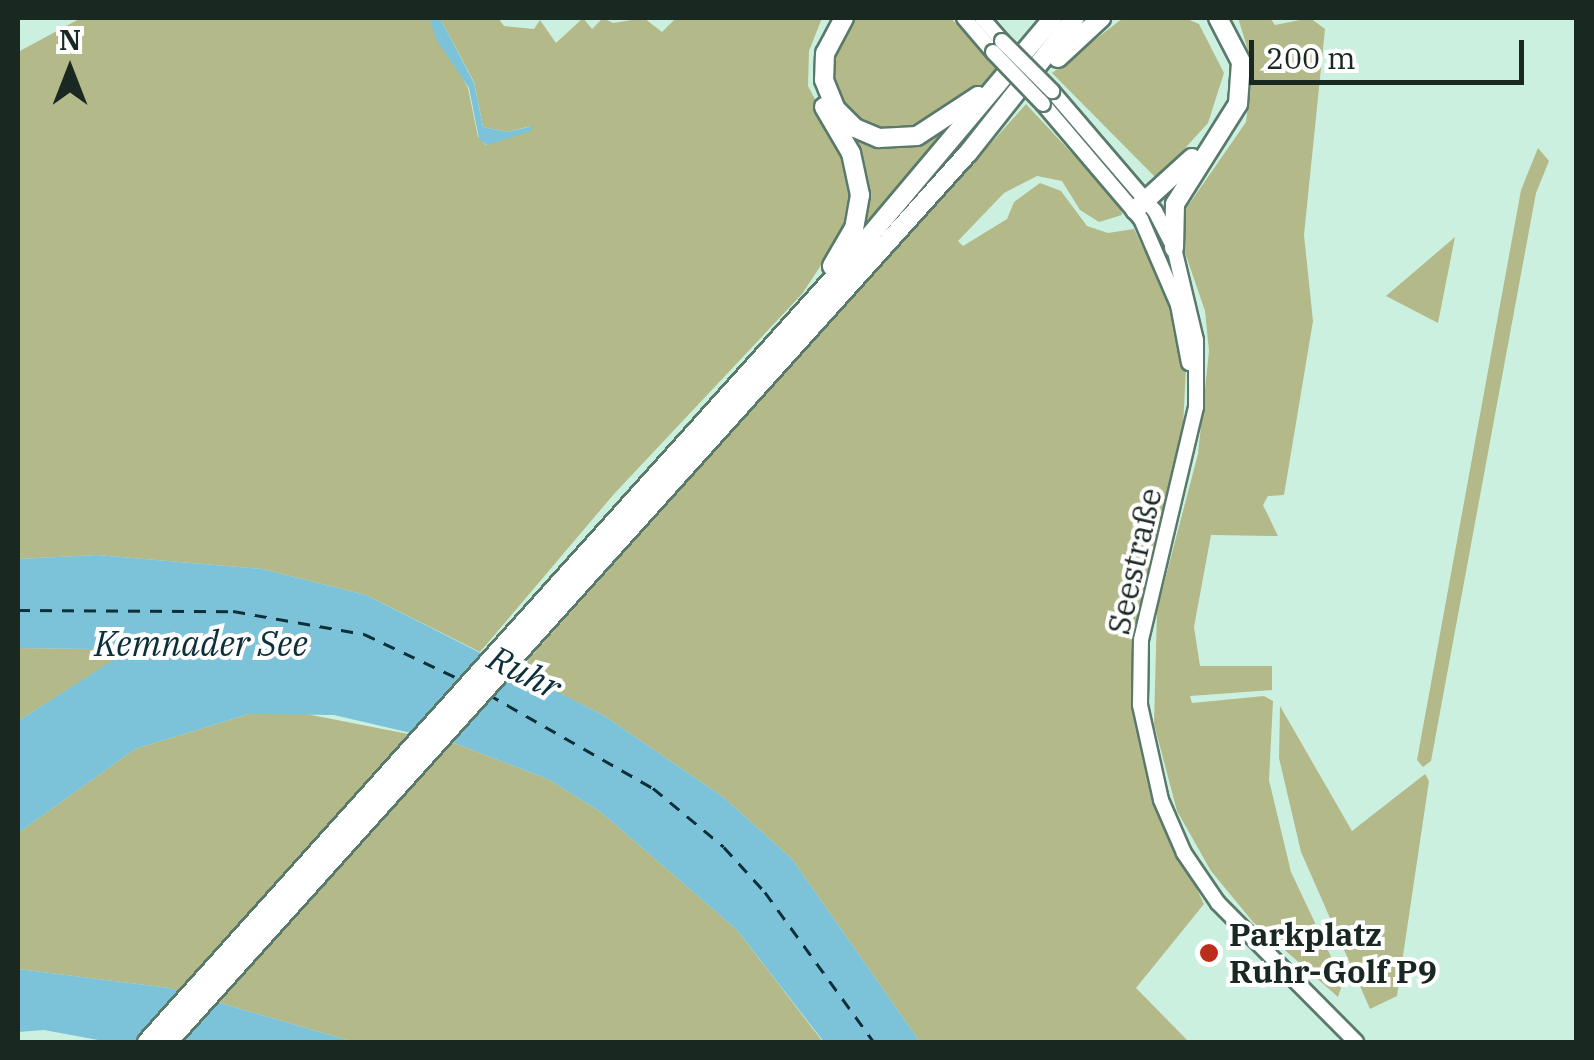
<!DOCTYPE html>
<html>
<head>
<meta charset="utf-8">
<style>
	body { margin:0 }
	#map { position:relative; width:1594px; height:1060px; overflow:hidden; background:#ccf0e0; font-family:"IBM Plex Serif",serif }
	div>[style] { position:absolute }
	.green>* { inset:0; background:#b4b989 }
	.water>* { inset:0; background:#7cc2d8 }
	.ferry>* { height:2.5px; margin-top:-1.25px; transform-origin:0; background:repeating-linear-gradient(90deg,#0c2f39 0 12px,transparent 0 22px) }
	.roads { filter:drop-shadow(2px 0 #597a6b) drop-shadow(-2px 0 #597a6b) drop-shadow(0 2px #597a6b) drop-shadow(0 -2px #597a6b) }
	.major>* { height:14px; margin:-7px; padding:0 7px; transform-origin:7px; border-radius:7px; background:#fff }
	.highway>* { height:18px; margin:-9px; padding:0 9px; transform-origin:9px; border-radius:9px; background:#fff }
	.bridges { filter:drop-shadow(2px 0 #597a6b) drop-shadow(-2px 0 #597a6b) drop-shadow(0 2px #597a6b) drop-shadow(0 -2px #597a6b) }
	.major-bridge>* { height:14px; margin:-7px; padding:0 7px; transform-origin:7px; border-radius:7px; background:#fff }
	.dots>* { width:28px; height:28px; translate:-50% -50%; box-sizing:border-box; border:5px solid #fff; border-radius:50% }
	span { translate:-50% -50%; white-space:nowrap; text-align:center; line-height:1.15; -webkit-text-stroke:8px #fff; paint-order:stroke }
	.street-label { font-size:32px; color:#1a2822 }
	.poi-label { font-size:32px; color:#1a2822; font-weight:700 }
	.left { translate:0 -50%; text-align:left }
	.water-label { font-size:35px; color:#0c2f39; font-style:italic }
	.frame { position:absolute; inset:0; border:20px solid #1a2822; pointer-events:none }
	.north { position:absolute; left:20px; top:20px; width:100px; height:100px; -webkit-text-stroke:8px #fff; paint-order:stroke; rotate:0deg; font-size:28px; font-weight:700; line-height:40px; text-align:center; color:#1a2822 }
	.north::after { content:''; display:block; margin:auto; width:35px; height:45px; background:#1a2822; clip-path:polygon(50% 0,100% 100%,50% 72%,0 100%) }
	.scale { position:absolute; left:1249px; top:40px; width:275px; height:45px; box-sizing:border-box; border:5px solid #1a2822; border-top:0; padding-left:12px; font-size:30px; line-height:35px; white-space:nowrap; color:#1a2822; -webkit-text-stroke:8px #fff; paint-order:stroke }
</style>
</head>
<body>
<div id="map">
	<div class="green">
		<div style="clip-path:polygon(81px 18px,429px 18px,468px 88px,478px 137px,486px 145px,531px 126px,507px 132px,483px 127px,474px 82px,440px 18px,498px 18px,504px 26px,534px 29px,540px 20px,556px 43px,583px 18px,592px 29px,603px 18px,613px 23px,644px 18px,662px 32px,676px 18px,822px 18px,809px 51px,808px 86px,844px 154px,852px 189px,845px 229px,802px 294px,614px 494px,480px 652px,366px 595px,262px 569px,97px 555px,18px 559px,18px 52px)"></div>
		<div style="clip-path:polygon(834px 18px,843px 18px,827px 95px,879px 139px,945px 122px,949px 128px,853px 237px,862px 195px,816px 83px,819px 45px)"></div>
		<div style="clip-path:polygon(848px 18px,951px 18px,999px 71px,973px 98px,917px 133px,874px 135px,831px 95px,832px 40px)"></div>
		<div style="clip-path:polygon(1123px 18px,1185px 18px,1199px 24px,1224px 73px,1208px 123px,1157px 179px,1052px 73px)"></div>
		<div style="clip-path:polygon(1238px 18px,1270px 18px,1275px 25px,1310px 18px,1325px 29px,1304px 235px,1313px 321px,1284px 495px,1268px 496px,1263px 505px,1278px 536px,1211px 535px,1194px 627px,1200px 666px,1272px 666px,1272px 690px,1190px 696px,1192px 703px,1264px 696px,1273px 701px,1269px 780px,1291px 872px,1343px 982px,1338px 997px,1253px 922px,1211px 871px,1177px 811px,1154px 724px,1157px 610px,1198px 454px,1209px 351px,1205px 311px,1181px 241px,1183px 213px,1246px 122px,1253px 66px)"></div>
		<div style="clip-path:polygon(1026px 104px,1121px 206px,1122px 215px,1099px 222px,1080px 210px,1062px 181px,1037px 176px,1004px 193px,958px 241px,963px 246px,1007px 219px,1014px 202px,1040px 183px,1061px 191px,1087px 226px,1108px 233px,1134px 229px,1167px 297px,1186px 367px,1182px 447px,1142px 593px,1133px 697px,1154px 800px,1204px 904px,1136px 988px,1189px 1042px,920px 1042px,792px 859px,723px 797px,603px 715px,517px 672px)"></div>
		<div style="clip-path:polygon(1538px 148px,1549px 161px,1536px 193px,1431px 761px,1423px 767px,1417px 760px,1521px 190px)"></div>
		<div style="clip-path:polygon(1455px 237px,1438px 323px,1386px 296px)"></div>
		<div style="clip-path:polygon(18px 648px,93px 649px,119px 657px,18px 721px)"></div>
		<div style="clip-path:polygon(1280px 706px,1352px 831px,1425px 774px,1429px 781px,1397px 996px,1370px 1009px,1301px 852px,1279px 758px)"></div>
		<div style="clip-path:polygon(291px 711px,454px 743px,550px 780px,602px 813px,737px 930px,823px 1042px,354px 1042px,169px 988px,18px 969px,18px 833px,135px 749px,249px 714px)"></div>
	</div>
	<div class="water">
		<div style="clip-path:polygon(429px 18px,440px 18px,474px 83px,483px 127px,507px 132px,533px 126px,531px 131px,487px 145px,479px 139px,469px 88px,437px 41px)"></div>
		<div style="clip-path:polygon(97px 555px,262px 569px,366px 595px,603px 715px,723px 797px,792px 859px,920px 1042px,824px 1042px,737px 930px,602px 813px,550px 780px,454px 743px,334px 715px,249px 714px,135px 749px,18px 833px,18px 721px,118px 657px,93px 649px,18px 648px,18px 559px)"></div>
		<div style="clip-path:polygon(18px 969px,169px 988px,354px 1042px,109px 1042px,44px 1030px,18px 1032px)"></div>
	</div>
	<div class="ferry">
		<div style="left:18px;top:610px;width:215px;rotate:0.3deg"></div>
		<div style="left:233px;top:611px;width:133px;rotate:10deg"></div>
		<div style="left:364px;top:634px;width:110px;rotate:25.2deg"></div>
		<div style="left:488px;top:694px;width:190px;rotate:29.7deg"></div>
		<div style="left:653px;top:788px;width:92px;rotate:39.7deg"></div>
		<div style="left:724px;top:847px;width:61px;rotate:47.7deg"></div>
		<div style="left:765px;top:892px;width:185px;rotate:54deg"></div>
	</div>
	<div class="roads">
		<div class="major">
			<div style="left:964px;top:18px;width:45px;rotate:49.5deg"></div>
			<div style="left:982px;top:18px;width:30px;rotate:49deg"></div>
			<div style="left:1052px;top:91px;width:158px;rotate:49.4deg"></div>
			<div style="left:1155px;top:211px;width:42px;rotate:62.8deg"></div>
			<div style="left:1174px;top:248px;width:95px;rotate:76.6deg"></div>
			<div style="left:1196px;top:340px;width:67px;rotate:90deg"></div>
			<div style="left:1196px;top:407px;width:239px;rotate:103.3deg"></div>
			<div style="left:1141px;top:640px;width:65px;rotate:90.9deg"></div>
			<div style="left:1140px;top:705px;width:97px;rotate:77.5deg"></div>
			<div style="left:1161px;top:800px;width:58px;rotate:66.5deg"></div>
			<div style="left:1184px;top:853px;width:60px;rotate:55.8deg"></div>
			<div style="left:1218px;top:903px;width:196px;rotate:45.2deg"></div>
			<div style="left:1043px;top:104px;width:151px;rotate:49.6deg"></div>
			<div style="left:1141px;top:219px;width:94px;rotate:66.7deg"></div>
			<div style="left:1178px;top:305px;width:59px;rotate:79.3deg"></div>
		</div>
		<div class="highway">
			<div style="left:844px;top:18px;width:40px;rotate:118deg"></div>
			<div style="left:825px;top:53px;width:27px;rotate:92deg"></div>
			<div style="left:824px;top:80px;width:31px;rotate:68deg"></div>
			<div style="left:836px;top:109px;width:27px;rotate:45deg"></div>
			<div style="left:855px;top:128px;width:26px;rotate:23deg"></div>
			<div style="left:879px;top:138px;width:38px;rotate:-3deg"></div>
			<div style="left:917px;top:136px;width:73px;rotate:-33.3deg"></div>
			<div style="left:1058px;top:58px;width:59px;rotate:-42.9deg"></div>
			<div style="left:824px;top:107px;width:53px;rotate:59.6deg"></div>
			<div style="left:851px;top:153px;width:43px;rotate:77.9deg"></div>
			<div style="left:860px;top:195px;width:34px;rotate:100deg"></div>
			<div style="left:854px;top:228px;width:44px;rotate:120.1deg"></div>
			<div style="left:1135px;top:210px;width:77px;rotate:-42.4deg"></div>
			<div style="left:1174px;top:248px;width:44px;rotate:-88.7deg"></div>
			<div style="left:1175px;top:204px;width:118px;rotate:-57.8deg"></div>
			<div style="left:1238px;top:104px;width:42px;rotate:-85.9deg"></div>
			<div style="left:1241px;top:62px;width:50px;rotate:-117.6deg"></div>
			<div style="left:147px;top:1042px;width:1037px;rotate:-48.05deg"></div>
			<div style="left:840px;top:271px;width:331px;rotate:-49.9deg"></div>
			<div style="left:168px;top:1042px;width:1196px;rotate:-48.02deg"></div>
			<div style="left:968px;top:153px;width:172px;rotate:-51.6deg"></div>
		</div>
	</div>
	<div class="bridges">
		<div class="major-bridge">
			<div style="left:1002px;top:41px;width:71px;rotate:45deg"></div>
			<div style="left:993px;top:52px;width:72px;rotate:46.1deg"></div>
		</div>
	</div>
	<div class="dots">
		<div style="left:1209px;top:953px;background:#bb2e19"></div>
	</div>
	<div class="street-label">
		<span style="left:1134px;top:561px;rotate:-77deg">Seestraße</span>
	</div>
	<div class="poi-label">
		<span class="left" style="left:1229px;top:953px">Parkplatz<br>Ruhr-Golf P9</span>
	</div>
	<div class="water-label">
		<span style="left:201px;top:643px">Kemnader See</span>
		<span style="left:525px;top:672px;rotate:27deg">Ruhr</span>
	</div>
	<div class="frame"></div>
	<div class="north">N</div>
	<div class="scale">200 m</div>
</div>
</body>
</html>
